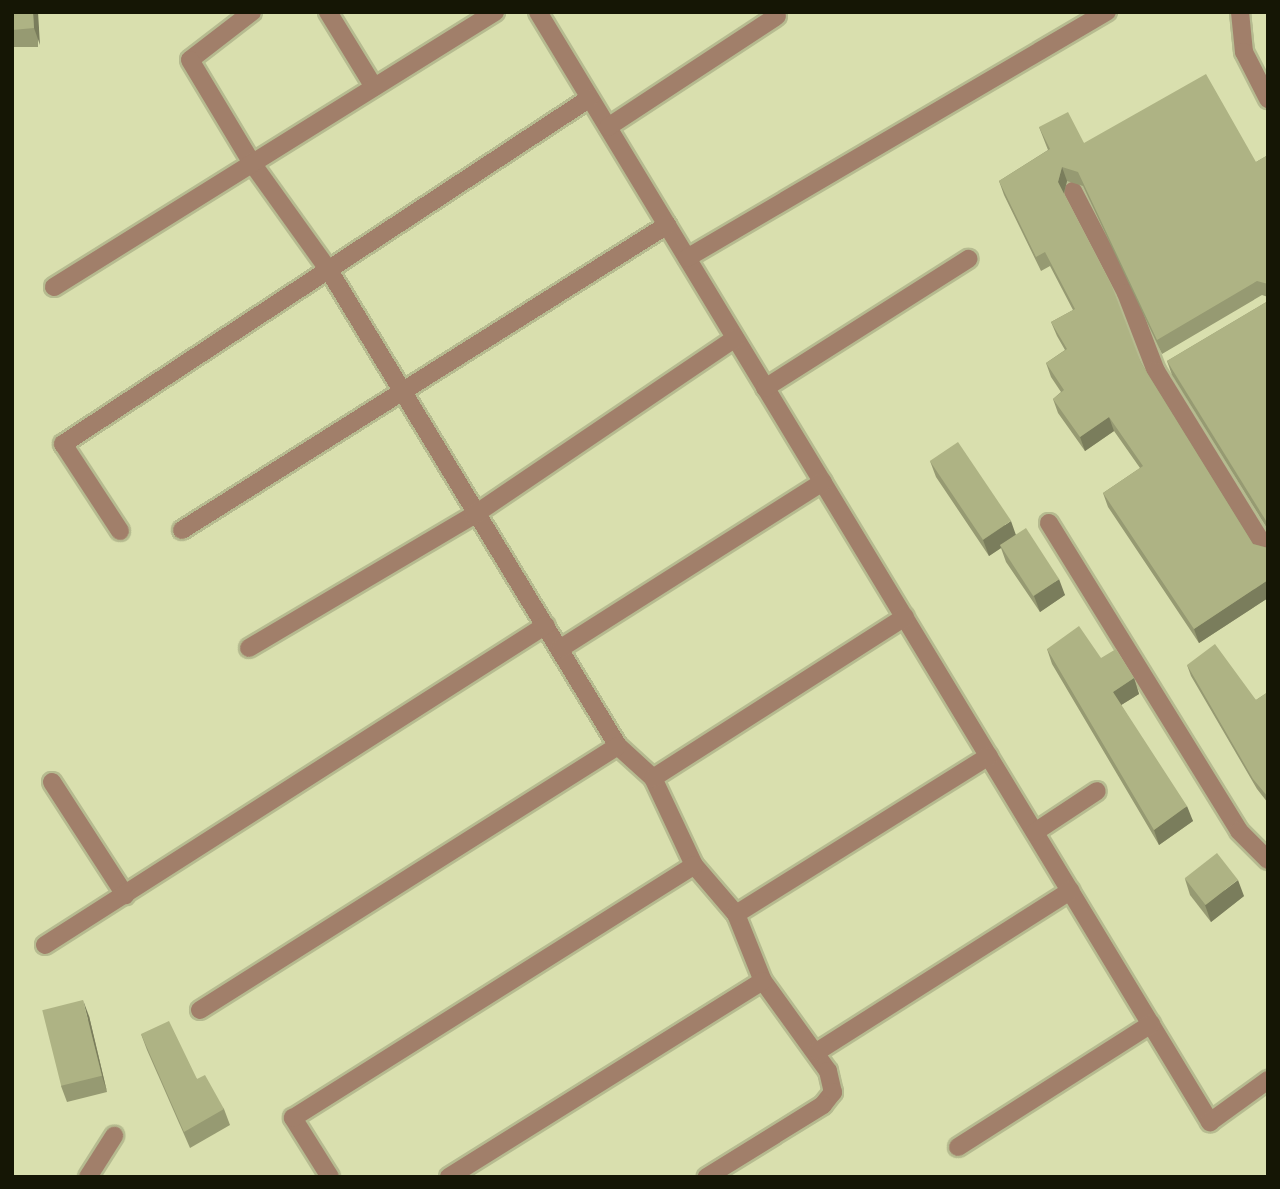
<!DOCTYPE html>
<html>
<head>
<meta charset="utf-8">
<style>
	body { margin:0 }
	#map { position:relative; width:1280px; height:1189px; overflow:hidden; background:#d9dfae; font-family:"PT Sans Narrow",sans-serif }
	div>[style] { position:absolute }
	.roads { filter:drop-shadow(2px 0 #b6bb90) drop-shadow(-2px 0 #b6bb90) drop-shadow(0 2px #b6bb90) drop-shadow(0 -2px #b6bb90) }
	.service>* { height:18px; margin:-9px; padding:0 9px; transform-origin:9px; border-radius:9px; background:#a17f6a }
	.minor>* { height:18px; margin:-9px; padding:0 9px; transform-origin:9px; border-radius:9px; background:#a17f6a }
	.wall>* { inset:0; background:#969a72; transform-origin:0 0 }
	.shaded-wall>* { inset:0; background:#7a7d5c }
	.building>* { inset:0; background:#aeb384; transform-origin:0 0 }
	span { translate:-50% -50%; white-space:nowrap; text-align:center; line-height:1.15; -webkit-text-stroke:7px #e7ecbb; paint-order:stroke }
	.frame { position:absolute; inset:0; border:14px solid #151605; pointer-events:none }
</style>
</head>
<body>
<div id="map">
	<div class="roads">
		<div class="service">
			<div style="left:88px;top:1177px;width:49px;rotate:-57.6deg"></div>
		</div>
		<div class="minor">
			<div style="left:252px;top:12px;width:78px;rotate:142.3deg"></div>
			<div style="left:190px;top:60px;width:120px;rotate:59deg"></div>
			<div style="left:252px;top:163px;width:134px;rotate:54.4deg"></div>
			<div style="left:330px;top:272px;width:555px;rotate:58.72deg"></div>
			<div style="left:618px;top:746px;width:47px;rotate:42.4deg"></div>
			<div style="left:653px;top:778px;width:96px;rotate:64.8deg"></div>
			<div style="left:694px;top:865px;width:65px;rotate:49.4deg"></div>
			<div style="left:736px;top:914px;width:72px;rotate:68.1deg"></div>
			<div style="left:763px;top:981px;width:111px;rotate:54.2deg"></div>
			<div style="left:828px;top:1071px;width:22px;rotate:77deg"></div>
			<div style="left:833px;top:1092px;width:16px;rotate:128deg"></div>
			<div style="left:823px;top:1105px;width:137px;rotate:148.2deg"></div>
			<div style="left:328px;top:12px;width:88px;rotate:58.5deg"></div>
			<div style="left:538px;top:12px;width:1298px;rotate:58.81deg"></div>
			<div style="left:1210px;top:1122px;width:72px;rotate:-35.9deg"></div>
			<div style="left:1240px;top:12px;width:40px;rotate:84.3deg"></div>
			<div style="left:1244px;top:52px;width:53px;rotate:62.9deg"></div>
			<div style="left:608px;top:127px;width:202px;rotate:-33.3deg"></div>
			<div style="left:1073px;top:191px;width:115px;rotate:62.5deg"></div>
			<div style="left:1126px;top:293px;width:84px;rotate:69deg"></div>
			<div style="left:1156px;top:371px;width:213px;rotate:58.3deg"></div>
			<div style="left:687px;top:258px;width:487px;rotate:-30.4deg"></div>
			<div style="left:54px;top:287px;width:520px;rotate:-31.95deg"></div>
			<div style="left:765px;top:388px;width:241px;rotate:-32.4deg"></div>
			<div style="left:1049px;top:523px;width:362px;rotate:58.3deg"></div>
			<div style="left:1239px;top:831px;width:41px;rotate:45deg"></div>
			<div style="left:182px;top:530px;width:573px;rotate:-32.16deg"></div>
			<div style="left:120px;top:531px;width:104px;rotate:-123.2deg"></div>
			<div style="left:63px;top:444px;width:630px;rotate:-33.29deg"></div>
			<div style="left:249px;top:648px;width:261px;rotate:-30.6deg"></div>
			<div style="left:474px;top:515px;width:315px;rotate:-34.1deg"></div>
			<div style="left:561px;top:648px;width:310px;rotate:-32.4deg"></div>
			<div style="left:653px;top:778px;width:299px;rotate:-32.6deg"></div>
			<div style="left:52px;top:782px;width:135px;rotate:57.1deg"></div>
			<div style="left:1035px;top:832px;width:74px;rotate:-33.5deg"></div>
			<div style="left:736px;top:914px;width:298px;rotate:-32deg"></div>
			<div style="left:45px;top:945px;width:594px;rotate:-32.57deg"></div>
			<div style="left:200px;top:1010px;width:494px;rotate:-32.3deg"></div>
			<div style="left:818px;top:1051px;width:299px;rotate:-32.4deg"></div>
			<div style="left:958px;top:1147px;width:229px;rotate:-32.5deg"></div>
			<div style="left:330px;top:1177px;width:70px;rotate:-122.1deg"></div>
			<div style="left:293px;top:1118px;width:474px;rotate:-32.2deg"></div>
			<div style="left:449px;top:1177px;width:370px;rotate:-32deg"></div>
		</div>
	</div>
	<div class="wall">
		<div style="left:12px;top:12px;width:26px;height:35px"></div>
		<div style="clip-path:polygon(1039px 127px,1084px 143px,1256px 162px,1268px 155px,1268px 297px,1262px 295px,1162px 354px,1083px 186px,1067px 181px,1064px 194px,1141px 363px,1253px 544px,1268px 548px,1268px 598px,1199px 643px,1108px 507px,1103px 493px,1140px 468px,1114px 431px,1085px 451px,1058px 413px,1053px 399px,1061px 392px,1051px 377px,1046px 363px,1065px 350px,1057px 336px,1051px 322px,1073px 310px,1050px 266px,1041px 271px,1004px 195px,999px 181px,1048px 150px)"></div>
		<div style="clip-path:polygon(1268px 301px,1268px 530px,1172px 375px,1167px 361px)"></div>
		<div style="clip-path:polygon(930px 461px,1016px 535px,1065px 595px,1040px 612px,1006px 562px,1001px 548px,989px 556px,936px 477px)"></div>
		<div style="clip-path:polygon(1047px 649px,1101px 658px,1134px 678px,1139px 694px,1121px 705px,1193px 821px,1159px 845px,1052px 664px)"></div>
		<div style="clip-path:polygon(1187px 665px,1256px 700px,1268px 692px,1268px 803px,1257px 789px,1191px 676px)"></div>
		<div style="clip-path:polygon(1185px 879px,1244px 896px,1211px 922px,1190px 895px)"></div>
		<div style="clip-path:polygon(89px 1016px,107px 1092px,67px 1102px,61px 1086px)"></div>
		<div style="clip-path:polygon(141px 1034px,197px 1079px,224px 1109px,230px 1125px,190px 1148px,147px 1050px)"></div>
	</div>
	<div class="shaded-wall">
		<div style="clip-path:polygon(33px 12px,38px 12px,40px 45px,34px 28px)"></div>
		<div style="clip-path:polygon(1062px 167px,1067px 181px,1063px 196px,1058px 182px)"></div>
		<div style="clip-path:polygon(1109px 417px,1114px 431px,1085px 451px,1080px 437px)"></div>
		<div style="clip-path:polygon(1011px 521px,1017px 538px,1000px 545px,1001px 548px,989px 556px,983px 540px)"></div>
		<div style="clip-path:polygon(1059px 579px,1065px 595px,1040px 612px,1034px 596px)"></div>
		<div style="clip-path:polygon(1268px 580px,1268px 598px,1199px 643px,1194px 629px)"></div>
		<div style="clip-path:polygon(1134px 678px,1139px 694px,1118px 707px,1113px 692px)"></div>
		<div style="clip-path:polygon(1187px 806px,1193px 821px,1159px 845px,1154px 830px)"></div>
		<div style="clip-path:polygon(1238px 880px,1244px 896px,1211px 922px,1205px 905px)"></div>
		<div style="clip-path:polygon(83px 1000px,89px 1016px,107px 1092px,102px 1076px)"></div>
	</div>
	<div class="building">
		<div style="clip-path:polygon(12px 12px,33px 12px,34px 28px,12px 30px)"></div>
		<div style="clip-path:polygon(1206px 74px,1256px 162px,1268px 155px,1268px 284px,1257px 281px,1157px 340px,1078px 172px,1062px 167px,1058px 182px,1111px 284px,1141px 363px,1253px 544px,1268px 548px,1268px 580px,1194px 629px,1103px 493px,1143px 466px,1109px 417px,1080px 437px,1053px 399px,1064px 390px,1046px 363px,1067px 349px,1051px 322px,1075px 309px,1045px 252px,1036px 257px,999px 181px,1050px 149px,1039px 127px,1068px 112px,1084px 143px)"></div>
		<div style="clip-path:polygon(1268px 301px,1268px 524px,1167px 361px)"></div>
		<div style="left:958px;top:442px;width:95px;height:34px;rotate:56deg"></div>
		<div style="left:1026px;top:528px;width:61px;height:31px;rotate:57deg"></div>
		<div style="clip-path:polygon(1079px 626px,1101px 658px,1116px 649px,1134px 678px,1113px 692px,1187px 806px,1154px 830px,1047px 649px)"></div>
		<div style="clip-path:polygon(1215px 644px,1256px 700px,1268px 692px,1268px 797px,1253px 779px,1187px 665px)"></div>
		<div style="left:1217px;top:853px;width:34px;height:41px;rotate:52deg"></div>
		<div style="left:83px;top:1000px;width:78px;height:42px;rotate:76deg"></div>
		<div style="clip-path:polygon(169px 1021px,197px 1079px,205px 1075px,224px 1109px,184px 1132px,141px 1034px)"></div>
	</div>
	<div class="frame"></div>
</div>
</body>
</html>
